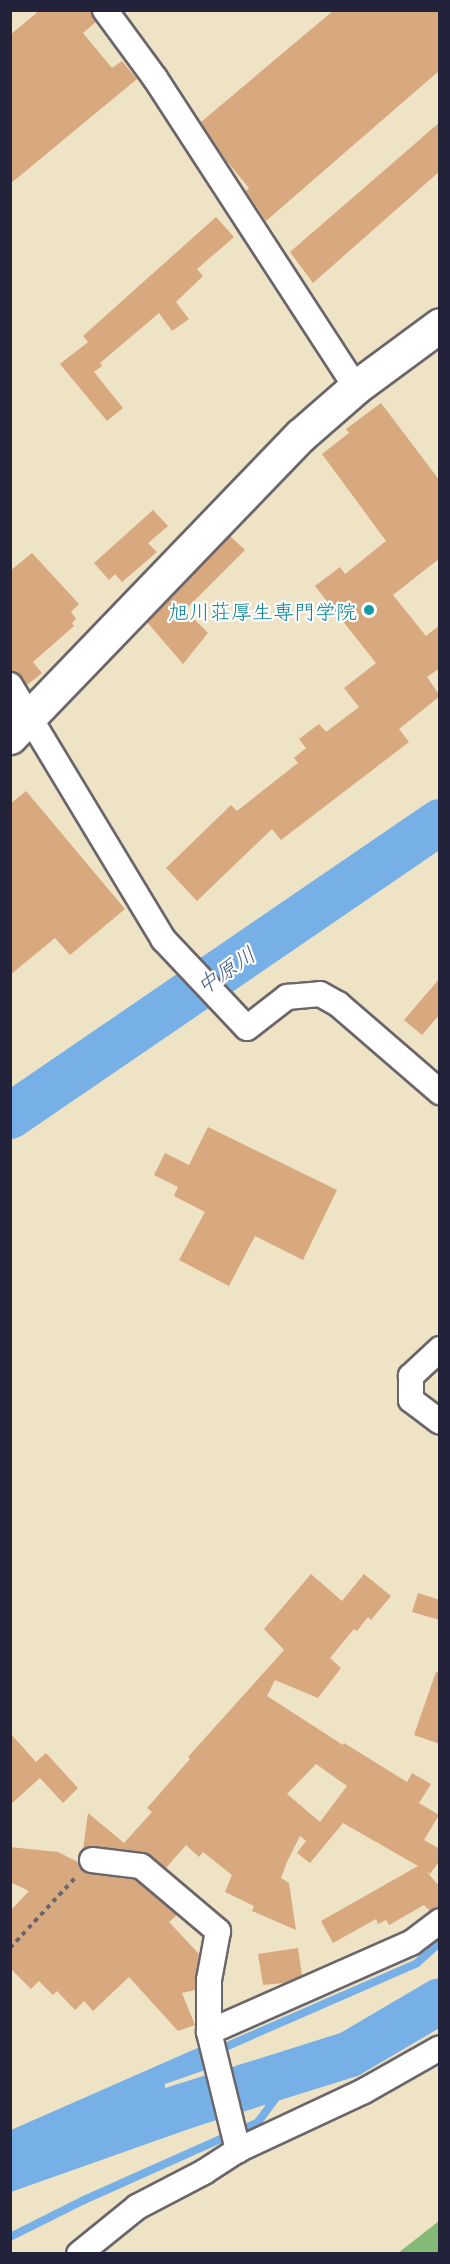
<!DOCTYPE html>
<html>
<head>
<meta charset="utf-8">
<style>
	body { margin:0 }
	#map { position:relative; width:450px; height:2264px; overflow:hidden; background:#efe3c5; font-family:"Playpen Sans","Klee One",sans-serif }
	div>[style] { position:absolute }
	.forest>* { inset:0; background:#83ba77 }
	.water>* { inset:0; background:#77b0e7 }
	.stream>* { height:8px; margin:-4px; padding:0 4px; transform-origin:4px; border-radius:4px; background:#77b0e7 }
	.river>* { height:46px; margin:-23px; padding:0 23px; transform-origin:23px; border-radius:23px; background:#77b0e7 }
	.building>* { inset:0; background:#d8a87e }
	.path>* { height:4px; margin-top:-2px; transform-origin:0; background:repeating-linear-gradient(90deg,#6a666b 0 4.5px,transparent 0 9px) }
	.roads { filter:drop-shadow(2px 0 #6a666b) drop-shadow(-2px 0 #6a666b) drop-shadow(0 2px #6a666b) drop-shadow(0 -2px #6a666b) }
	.street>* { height:24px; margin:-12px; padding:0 12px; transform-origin:12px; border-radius:12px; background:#fff }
	.secondary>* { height:33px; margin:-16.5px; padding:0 16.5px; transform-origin:16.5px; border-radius:16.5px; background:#fff }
	.dots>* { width:16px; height:16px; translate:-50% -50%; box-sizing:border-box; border:3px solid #fff; border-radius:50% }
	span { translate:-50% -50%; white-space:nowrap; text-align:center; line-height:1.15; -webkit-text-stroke:4.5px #fff; paint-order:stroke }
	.culture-label { font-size:21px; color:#0d838f }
	.right { translate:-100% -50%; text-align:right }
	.water-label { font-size:22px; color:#445b80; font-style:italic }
	.frame { position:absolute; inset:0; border:12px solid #22223b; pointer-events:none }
</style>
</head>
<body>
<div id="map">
	<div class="forest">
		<div style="clip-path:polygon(439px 2221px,439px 2253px,398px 2253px)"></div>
	</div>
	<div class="water">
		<div style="clip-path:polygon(202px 2046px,208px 2069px,165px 2084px,165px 2094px,177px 2097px,213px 2083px,220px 2118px,11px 2192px,11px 2130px)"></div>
	</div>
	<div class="stream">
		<div style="left:216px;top:2051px;width:219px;rotate:-23.6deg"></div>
		<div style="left:417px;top:1963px;width:31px;rotate:-42deg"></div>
		<div style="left:10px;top:2237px;width:83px;rotate:-26.6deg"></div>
		<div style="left:84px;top:2200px;width:191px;rotate:-24.1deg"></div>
		<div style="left:258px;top:2122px;width:64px;rotate:-53.3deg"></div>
	</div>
	<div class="river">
		<div style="left:10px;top:1116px;width:521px;rotate:-34.36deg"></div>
		<div style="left:175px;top:2109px;width:183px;rotate:-17.4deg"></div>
		<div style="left:350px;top:2054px;width:104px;rotate:-30.5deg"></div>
	</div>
	<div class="building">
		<div style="clip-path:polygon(40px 10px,91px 10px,96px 22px,83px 33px,112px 68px,122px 61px,137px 79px,10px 184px,10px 35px)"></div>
		<div style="clip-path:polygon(334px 10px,440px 10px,440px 70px,266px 221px,246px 191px,249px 188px,225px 159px,201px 122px)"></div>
		<div style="clip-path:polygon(440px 122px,440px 171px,313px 283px,290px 252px)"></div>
		<div style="clip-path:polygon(216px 217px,234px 237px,197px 269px,203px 276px,176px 302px,189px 319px,172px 331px,159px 313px,100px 363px,102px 366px,94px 372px,123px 408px,107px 421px,60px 364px,88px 342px,83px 336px)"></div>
		<div style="clip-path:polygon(381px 403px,440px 481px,440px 558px,393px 595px,426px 636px,440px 625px,440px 668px,427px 677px,440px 696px,399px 729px,409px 742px,281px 840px,272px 829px,197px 901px,166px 868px,231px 805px,237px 811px,298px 763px,294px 758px,306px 748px,299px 739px,319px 724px,326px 732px,359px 707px,344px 688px,376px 663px,315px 586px,340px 567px,345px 574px,386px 541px,322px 454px,349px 433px,346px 429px)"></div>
		<div style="clip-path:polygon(153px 510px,168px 526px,148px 543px,157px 552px,122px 582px,115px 574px,109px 580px,94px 563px)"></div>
		<div style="clip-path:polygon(230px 536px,245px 550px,185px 610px,208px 633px,183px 664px,147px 622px)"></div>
		<div style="clip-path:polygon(32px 553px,79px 604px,71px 612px,76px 619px,72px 623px,74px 626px,33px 662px,42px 673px,27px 685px,17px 673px,10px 671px,10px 571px)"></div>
		<div style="clip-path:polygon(26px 791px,125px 909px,70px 955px,55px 938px,10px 975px,10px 804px)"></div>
		<div style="clip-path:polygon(440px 978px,440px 1014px,422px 1035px,404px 1020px)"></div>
		<div style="clip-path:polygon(208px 1127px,337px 1190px,303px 1260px,255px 1236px,229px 1286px,179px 1260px,205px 1212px,174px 1196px,178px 1187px,154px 1175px,165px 1153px,189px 1165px)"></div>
		<div style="clip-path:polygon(evenodd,311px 1574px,342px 1601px,364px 1574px,391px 1596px,371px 1620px,368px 1617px,357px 1631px,354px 1629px,330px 1658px,341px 1668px,318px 1698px,275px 1680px,267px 1696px,343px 1745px,344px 1743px,407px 1782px,412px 1773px,431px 1784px,419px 1803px,439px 1815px,424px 1840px,440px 1849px,440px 1860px,430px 1874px,426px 1871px,440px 1887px,440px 1907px,430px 1911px,424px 1905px,389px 1925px,386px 1920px,378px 1924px,376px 1919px,333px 1943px,321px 1921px,418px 1866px,343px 1823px,310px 1863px,297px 1853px,306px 1841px,300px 1836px,287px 1862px,281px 1878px,289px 1883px,296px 1930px,252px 1911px,254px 1906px,225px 1892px,232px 1875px,203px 1852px,199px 1857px,186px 1845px,166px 1868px,143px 1852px,94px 1846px,83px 1850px,88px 1813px,124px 1843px,152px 1812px,147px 1808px,190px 1759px,188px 1757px,284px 1650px,264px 1629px,311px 1574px,316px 1764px,347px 1786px,320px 1822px,287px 1794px,316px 1764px)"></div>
		<div style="clip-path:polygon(418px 1593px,440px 1600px,440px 1620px,412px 1612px)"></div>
		<div style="clip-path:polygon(436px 1672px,440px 1673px,440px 1744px,414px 1735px)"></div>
		<div style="clip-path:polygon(10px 1733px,36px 1762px,46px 1753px,78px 1788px,63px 1803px,40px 1778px,10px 1805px)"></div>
		<div style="clip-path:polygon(10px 1847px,58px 1852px,78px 1862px,83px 1871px,90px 1874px,135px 1880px,177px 1915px,169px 1922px,199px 1954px,195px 1990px,182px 1993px,195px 2025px,178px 2031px,129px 1977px,93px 2011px,84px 2001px,75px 2010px,57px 1991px,53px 1995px,39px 1981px,31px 1989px,10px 1968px,10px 1911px,29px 1891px,10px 1882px)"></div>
		<div style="clip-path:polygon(298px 1948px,302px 1976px,284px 1983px,263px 1985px,258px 1954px)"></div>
	</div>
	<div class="path">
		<div style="left:10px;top:1948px;width:98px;rotate:-47.1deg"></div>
	</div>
	<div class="roads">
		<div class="street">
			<div style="left:105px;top:10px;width:84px;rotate:53.7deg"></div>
			<div style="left:155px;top:78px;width:369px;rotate:57deg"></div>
			<div style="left:10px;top:685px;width:297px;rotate:58.9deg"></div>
			<div style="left:163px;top:939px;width:122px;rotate:46.7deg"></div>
			<div style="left:247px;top:1028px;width:51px;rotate:-37.8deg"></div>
			<div style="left:287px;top:997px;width:33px;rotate:-5deg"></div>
			<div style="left:320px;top:994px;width:21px;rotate:29deg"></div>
			<div style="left:338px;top:1004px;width:135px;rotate:40.8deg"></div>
			<div style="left:440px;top:1349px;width:40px;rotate:137deg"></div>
			<div style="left:411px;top:1376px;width:24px;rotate:90deg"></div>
			<div style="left:411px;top:1400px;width:36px;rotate:37deg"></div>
			<div style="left:92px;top:1860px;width:49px;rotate:7deg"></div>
			<div style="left:141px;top:1866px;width:101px;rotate:40.2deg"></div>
			<div style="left:218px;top:1931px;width:50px;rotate:100.4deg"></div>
			<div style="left:209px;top:1980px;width:52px;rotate:90deg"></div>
			<div style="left:209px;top:2032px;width:122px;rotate:76.2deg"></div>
			<div style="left:209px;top:2032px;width:221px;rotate:-23.8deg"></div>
			<div style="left:411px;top:1943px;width:36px;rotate:-37deg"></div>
			<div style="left:79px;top:2254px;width:75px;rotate:-39deg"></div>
			<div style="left:137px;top:2207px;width:76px;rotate:-27.6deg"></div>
			<div style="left:204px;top:2172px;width:40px;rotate:-32.9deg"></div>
			<div style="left:238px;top:2150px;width:139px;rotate:-25.1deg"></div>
			<div style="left:364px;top:2091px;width:87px;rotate:-29.5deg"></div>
		</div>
		<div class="secondary">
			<div style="left:10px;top:737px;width:419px;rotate:-46.1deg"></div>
			<div style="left:301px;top:435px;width:73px;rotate:-41.1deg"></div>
			<div style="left:356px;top:387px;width:104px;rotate:-36.4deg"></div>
		</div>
	</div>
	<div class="dots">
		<div style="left:369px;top:610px;background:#0f9aa8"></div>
	</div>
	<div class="culture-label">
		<span class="right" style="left:357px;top:610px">旭川荘厚生専門学院</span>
	</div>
	<div class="water-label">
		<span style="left:225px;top:969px;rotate:-34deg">中原川</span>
	</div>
	<div class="frame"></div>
</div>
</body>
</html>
